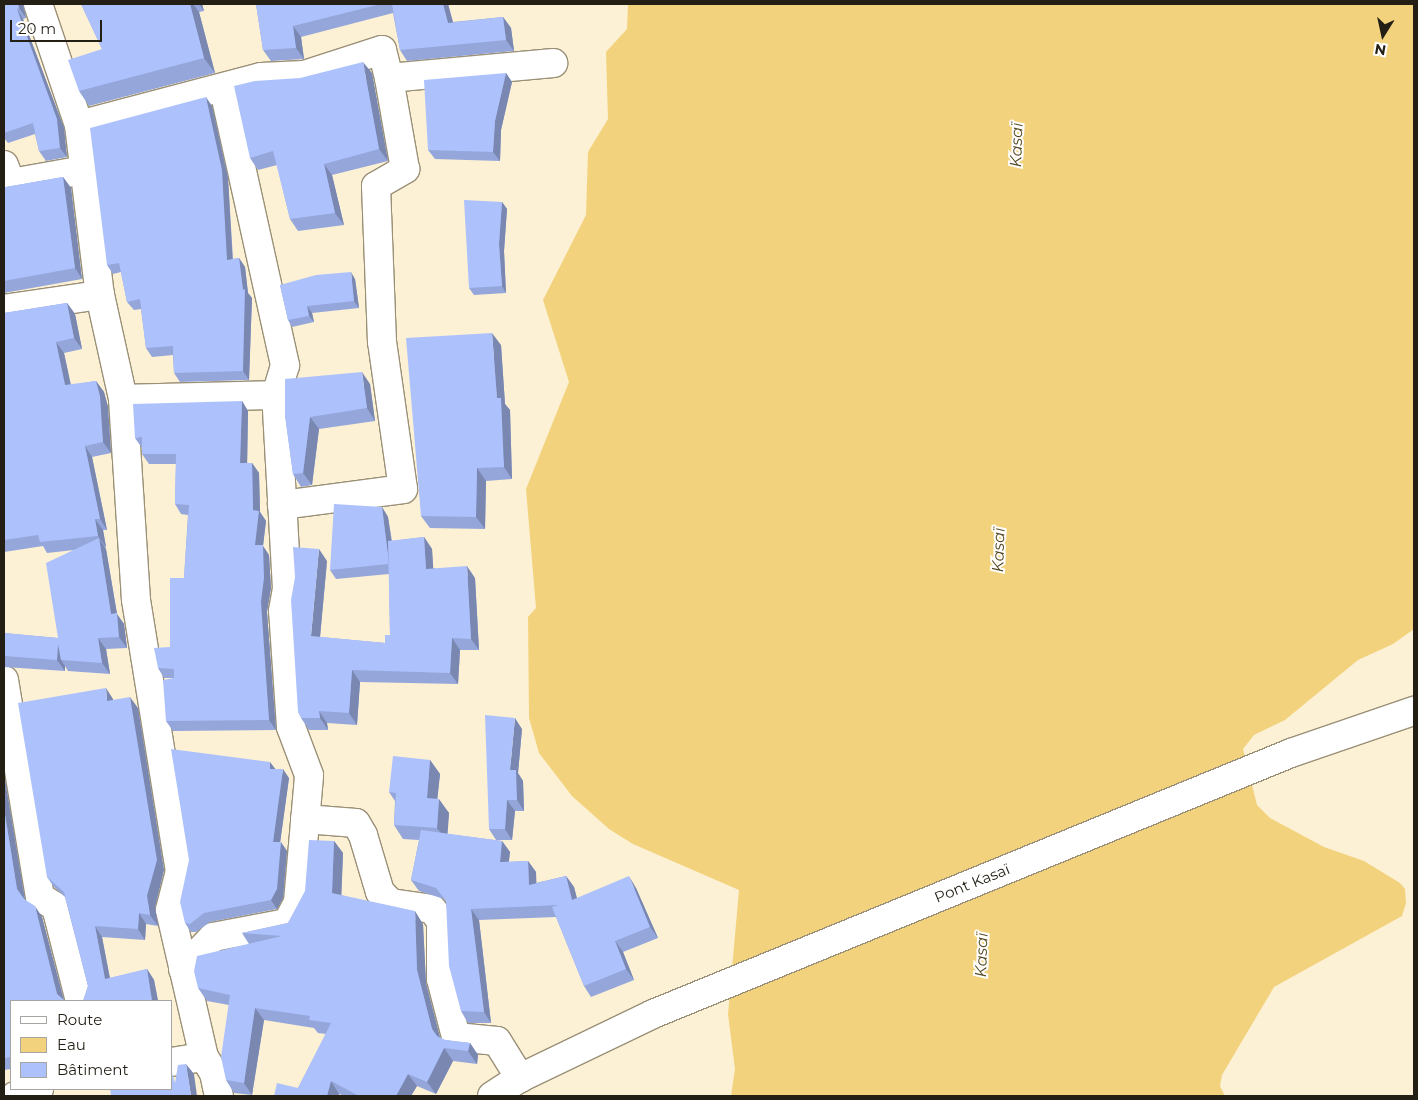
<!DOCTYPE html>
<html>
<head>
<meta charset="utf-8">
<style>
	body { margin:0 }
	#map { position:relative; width:1418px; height:1100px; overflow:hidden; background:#fcf1d5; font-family:Montserrat,sans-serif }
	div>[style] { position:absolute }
	.water>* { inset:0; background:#f2d27c }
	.roads { filter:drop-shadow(1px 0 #9a9077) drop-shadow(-1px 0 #9a9077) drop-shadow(0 1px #9a9077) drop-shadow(0 -1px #9a9077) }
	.minor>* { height:28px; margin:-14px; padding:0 14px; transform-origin:14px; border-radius:14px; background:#fff }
	.major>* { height:28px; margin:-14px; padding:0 14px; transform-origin:14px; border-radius:14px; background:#fff }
	.wall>* { inset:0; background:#95a6da }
	.shaded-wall>* { inset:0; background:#7987b1 }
	.building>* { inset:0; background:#adc1fd }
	span { translate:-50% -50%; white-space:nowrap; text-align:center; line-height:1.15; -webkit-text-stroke:4px #fff; paint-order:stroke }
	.street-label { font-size:15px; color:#231f15 }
	.water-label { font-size:16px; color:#544722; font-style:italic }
	.frame { position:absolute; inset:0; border:5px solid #231f15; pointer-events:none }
	.legend { position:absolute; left:10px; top:1000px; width:162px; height:90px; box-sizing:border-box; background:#fff; border:1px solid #a7a5a1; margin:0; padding:6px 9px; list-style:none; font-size:15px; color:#231f15 }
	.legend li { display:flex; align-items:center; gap:10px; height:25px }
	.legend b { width:25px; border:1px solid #a7a5a1 }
	.north { position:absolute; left:1358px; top:10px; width:50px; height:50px; -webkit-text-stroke:4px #fff; paint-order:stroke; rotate:190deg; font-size:14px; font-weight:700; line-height:20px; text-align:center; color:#231f15 }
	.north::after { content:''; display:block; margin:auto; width:18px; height:22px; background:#231f15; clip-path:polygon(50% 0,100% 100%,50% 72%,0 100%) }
	.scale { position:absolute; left:10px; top:20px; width:92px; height:22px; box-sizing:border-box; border:2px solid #231f15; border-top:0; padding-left:6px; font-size:15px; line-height:18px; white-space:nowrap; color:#231f15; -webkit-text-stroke:4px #fff; paint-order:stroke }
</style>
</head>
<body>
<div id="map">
	<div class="water">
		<div style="clip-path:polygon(628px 4px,1414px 4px,1414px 629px,1393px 644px,1358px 660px,1285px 720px,1254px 735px,1243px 749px,1257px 805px,1270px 818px,1324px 847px,1364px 861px,1400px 883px,1405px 889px,1406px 903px,1402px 916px,1274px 987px,1222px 1075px,1220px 1086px,1225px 1096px,731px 1096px,735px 1069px,728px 1014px,739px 890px,633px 844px,609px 829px,572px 796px,539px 753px,529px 718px,528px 617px,536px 608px,526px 489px,569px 382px,543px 300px,586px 215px,588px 152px,608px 119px,606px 52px,627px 29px)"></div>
	</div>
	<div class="roads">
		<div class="minor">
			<div style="left:38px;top:4px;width:128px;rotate:71.3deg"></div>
			<div style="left:79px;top:125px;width:171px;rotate:83deg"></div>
			<div style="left:100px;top:295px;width:107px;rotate:77.5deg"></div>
			<div style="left:123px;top:399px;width:201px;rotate:86.3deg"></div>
			<div style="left:136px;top:600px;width:275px;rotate:80.8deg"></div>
			<div style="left:180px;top:871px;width:40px;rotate:104.4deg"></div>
			<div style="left:170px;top:910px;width:151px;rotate:77deg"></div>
			<div style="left:79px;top:125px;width:188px;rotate:-14.8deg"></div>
			<div style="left:261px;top:77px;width:43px;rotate:-2.7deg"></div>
			<div style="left:304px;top:75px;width:82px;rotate:-17.8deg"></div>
			<div style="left:382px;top:50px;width:29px;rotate:76deg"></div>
			<div style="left:389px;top:78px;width:165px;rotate:-5.2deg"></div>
			<div style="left:4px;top:165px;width:19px;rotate:69deg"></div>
			<div style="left:11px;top:183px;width:74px;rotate:-10.1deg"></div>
			<div style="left:4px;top:309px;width:97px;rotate:-8.3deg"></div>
			<div style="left:123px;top:399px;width:153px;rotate:-1.5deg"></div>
			<div style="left:282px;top:505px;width:122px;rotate:-7.5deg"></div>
			<div style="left:403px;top:489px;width:148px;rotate:-98.1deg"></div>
			<div style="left:382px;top:342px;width:156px;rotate:-92.2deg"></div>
			<div style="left:376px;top:186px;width:34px;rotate:-30deg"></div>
			<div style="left:405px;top:169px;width:92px;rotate:-100deg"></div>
			<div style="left:4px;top:680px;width:220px;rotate:80.6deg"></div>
			<div style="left:40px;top:897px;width:19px;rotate:32deg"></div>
			<div style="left:56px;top:907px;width:97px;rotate:75.7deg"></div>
			<div style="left:305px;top:819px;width:51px;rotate:4.5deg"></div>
			<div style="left:356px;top:823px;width:14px;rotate:60deg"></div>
			<div style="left:363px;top:835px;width:59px;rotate:73.4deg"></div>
			<div style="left:380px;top:892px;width:16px;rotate:45deg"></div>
			<div style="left:391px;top:903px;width:41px;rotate:8.3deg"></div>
			<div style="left:432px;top:909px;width:15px;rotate:53deg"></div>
			<div style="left:441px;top:921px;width:58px;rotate:90deg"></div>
			<div style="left:441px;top:979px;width:60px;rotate:75.5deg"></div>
			<div style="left:456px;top:1037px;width:41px;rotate:5.6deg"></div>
			<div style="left:497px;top:1041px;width:44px;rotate:58.1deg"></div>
			<div style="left:183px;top:969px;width:44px;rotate:-46.8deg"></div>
			<div style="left:213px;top:937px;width:75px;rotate:-10.7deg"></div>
			<div style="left:287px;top:923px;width:24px;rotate:-62deg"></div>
			<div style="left:298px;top:902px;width:127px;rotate:-85deg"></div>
			<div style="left:309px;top:775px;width:51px;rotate:-110.6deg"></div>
			<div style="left:291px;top:727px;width:116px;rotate:-93.9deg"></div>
			<div style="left:283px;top:611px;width:22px;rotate:-80deg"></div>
			<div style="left:287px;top:589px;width:194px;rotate:-93.2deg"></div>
			<div style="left:276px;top:395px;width:31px;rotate:-73deg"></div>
			<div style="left:285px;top:365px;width:283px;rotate:-102.5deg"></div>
			<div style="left:171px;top:1062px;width:33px;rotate:-9deg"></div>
			<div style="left:204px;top:1057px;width:19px;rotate:58deg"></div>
			<div style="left:214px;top:1073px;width:24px;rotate:78deg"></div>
			<div style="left:15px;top:1096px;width:25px;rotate:-16deg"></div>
		</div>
		<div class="major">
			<div style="left:492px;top:1096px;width:33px;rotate:-33deg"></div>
			<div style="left:520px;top:1078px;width:148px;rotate:-25.7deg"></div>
			<div style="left:653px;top:1014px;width:689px;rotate:-22.25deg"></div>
			<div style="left:1291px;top:753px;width:130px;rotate:-18.9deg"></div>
		</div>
	</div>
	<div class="wall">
		<div style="clip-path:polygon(4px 4px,23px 4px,26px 18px,23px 19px,64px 128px,67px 157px,46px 161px,39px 151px,35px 134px,8px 143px,4px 138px)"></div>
		<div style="clip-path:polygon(81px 4px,202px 4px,204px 11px,199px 12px,215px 73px,89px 106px,79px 91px,102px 49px)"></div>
		<div style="clip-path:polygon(256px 4px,448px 4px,453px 22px,503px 17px,511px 28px,514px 51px,407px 61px,400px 50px,393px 13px,301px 37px,304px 59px,271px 61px,263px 50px)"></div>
		<div style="clip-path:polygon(372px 73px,388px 161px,332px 175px,344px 225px,298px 231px,290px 219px,277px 165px,258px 170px,250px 158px)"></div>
		<div style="clip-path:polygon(506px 73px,512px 82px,501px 130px,500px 161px,435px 159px,428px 150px)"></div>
		<div style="clip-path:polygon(212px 106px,228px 178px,233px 259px,239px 258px,245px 267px,248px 293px,252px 298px,249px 380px,180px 382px,174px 373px,173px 355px,152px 357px,146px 348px,141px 309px,134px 310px,127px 302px,121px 272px,113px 274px,107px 265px)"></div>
		<div style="clip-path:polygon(63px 177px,71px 188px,82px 279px,4px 293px,4px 187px,6px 187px)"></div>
		<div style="clip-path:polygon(502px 202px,507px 209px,504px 251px,506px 293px,474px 295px,469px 288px)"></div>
		<div style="clip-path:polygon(355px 279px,359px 308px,312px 313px,314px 322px,292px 327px,288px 320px,280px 285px)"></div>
		<div style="clip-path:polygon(67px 303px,75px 314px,82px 349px,64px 353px,71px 385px,96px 381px,104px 392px,108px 407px,111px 453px,92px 457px,107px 530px,103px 530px,106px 547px,105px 547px,106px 549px,117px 614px,124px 624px,127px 648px,106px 649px,110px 674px,68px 671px,65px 666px,65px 671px,4px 667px,4px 633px,58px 638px,74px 550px,47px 553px,43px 546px,4px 552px,4px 313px)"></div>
		<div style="clip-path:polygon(501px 345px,505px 404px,510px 410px,512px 479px,486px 481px,485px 529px,430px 528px,421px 516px)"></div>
		<div style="clip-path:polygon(370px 384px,375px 421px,319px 429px,312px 485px,301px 487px,293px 474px,285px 415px)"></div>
		<div style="clip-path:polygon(242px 401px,248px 411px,247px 463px,252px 463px,259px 473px,260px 512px,266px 521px,263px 546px,269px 555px,271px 588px,267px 612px,276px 730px,173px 731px,166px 721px,173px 678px,164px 678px,158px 668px,170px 647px,184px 578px,188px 515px,181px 514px,175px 504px,176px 464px,149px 464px,142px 454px,142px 448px,135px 438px)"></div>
		<div style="clip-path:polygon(382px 507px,388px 517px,392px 541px,424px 537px,432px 549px,433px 568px,475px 578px,479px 650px,460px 650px,458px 684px,360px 682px,357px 725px,327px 723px,328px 730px,309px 730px,301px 718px,327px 561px,320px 637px,385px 643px,390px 635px,389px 574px,336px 579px,330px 570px)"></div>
		<div style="clip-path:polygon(113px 699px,113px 700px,138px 708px,164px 870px,155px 907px,158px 926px,146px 924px,145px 940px,102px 937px,110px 978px,147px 969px,154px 980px,158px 1001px,83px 1001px,88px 986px,65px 897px,54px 887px,47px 877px)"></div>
		<div style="clip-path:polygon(522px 729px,518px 773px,523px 781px,524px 811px,515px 811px,512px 840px,496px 840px,489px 829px)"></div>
		<div style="clip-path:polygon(430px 760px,440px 774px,437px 799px,449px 813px,447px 834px,502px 841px,510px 852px,509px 862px,528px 861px,536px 872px,536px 883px,566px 876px,574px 887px,577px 898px,636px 888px,658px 938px,623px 952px,634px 980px,591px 997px,584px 986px,556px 917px,479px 920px,491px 1023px,468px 1023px,461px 1011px,446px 902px,444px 899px,419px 891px,411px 880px,419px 840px,403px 839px,394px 825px,395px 801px,389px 792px)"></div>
		<div style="clip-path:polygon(275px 769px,289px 778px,280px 842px,287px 851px,283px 898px,277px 909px,210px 922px,196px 932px,191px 932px,185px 923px)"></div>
		<div style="clip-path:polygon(4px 774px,25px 900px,42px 917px,64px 1000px,11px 1001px,11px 1069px,4px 1070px)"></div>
		<div style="clip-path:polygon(334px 841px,343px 853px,341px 895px,423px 924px,426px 983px,440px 1038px,445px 1040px,470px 1043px,478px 1055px,477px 1064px,453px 1061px,436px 1094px,417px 1086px,411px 1096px,344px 1096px,339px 1094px,339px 1096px,274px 1096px,298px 1088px,326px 1034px,318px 1033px,314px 1028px,264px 1020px,252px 1095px,234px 1093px,226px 1080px,229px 1005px,207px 1001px,198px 988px,249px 944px,242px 933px,288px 923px)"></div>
	</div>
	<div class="shaded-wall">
		<div style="clip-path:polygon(18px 4px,23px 4px,26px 18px,19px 8px)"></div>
		<div style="clip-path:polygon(190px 4px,193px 4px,199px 12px,215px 73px,204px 58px)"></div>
		<div style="clip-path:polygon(199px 4px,202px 4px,204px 11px)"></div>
		<div style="clip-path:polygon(443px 4px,448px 4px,456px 34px,448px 23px)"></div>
		<div style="clip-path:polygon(17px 9px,23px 19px,64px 128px,67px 157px,60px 148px)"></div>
		<div style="clip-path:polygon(503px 17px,511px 28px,514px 51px,506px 40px)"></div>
		<div style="clip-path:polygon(293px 26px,301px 37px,304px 59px,296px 48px)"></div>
		<div style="clip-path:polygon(363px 62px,372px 73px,388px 161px,379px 149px)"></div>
		<div style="clip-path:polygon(506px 73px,512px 82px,501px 130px,500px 161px,493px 152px,495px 121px)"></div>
		<div style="clip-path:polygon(206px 97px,212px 106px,228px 178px,233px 268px,227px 260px)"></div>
		<div style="clip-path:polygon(324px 164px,332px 175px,344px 225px,335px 213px)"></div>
		<div style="clip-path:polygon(63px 177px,71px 188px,82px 279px,75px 268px)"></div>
		<div style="clip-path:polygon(502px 202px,507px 209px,504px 251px,506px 293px,502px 286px,499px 244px)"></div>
		<div style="clip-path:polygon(239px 258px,245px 267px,248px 293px,252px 298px,249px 380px,243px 371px,243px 290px)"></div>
		<div style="clip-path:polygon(351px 272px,355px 279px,359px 308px,354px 301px)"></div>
		<div style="clip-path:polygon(67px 303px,75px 314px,82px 349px,74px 338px)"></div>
		<div style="clip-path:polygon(307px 306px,312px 313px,314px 322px,309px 316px)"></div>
		<div style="clip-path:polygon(492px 333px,501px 345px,505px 404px,510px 410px,512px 479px,504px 467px,497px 398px)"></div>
		<div style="clip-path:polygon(56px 342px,64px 353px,73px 396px,65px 385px)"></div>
		<div style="clip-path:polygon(362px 372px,370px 384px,375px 421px,367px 408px)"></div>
		<div style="clip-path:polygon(96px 381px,104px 392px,108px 407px,111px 453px,103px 442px)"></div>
		<div style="clip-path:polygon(242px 401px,248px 411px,247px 473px,240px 463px)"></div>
		<div style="clip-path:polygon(310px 417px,319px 429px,312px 485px,303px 473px)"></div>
		<div style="clip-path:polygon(85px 446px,92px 457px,107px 530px,100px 519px)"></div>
		<div style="clip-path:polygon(252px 463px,259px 473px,260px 512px,266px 521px,263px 546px,269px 555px,271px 588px,267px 612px,276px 730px,269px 720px,255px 545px,253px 510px)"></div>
		<div style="clip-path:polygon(477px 468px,486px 481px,485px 529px,476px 517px)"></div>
		<div style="clip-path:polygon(382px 507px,388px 517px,396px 574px,389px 564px)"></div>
		<div style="clip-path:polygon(95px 519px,103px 530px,106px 547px,98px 536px)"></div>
		<div style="clip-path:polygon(424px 537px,432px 549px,434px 580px,426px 569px)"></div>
		<div style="clip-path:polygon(99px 538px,106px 549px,117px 614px,124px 624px,127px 648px,119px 637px,111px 614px)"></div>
		<div style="clip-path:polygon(319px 549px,327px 561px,319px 648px,311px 636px)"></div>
		<div style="clip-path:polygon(467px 566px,475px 578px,479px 650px,471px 639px)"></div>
		<div style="clip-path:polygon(98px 638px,106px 649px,110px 674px,102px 663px)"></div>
		<div style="clip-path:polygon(452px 638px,460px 650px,458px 684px,450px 673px)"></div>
		<div style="clip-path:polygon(58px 644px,61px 660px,65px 666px,65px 671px,57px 660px)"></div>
		<div style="clip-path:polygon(352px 670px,360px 682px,357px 725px,349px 713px)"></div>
		<div style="clip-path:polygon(106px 688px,113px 699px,115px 712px,107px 701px)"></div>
		<div style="clip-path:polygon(130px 697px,138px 708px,164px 870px,155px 907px,158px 926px,150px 915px,147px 896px)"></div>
		<div style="clip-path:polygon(319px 711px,327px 723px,328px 730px,320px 718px)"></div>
		<div style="clip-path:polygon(515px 718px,522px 729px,518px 773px,523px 781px,524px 811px,517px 800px,510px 770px)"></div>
		<div style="clip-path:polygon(430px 760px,440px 774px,436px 812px,427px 798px)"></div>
		<div style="clip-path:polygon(270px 762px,277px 771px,270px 769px)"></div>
		<div style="clip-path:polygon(283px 769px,289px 778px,279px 851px,273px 842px)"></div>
		<div style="clip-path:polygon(4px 774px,25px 900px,17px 889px,4px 808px)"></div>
		<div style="clip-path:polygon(439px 799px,449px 813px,447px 842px,437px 828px)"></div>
		<div style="clip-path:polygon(507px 800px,515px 811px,512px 840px,505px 829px)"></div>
		<div style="clip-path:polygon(334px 841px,343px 853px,341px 906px,332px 893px)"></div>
		<div style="clip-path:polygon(502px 841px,510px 852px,507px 873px,500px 862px)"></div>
		<div style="clip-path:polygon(281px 842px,287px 851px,283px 898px,277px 909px,271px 900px)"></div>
		<div style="clip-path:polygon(528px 861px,536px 872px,537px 896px,529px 885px)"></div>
		<div style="clip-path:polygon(566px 876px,574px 887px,580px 911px,572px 900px)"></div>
		<div style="clip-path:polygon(629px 876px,636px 888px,658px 938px,650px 927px)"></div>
		<div style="clip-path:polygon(35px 906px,42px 917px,64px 1001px,57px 994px)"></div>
		<div style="clip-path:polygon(471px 909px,479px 920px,491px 1023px,484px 1012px)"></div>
		<div style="clip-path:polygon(415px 911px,423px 924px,426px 983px,441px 1041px,445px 1048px,432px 1029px,417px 970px)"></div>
		<div style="clip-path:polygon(139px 913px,146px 924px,145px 940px,138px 929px)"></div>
		<div style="clip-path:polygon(95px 926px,102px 937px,112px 990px,105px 979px)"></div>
		<div style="clip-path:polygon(615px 941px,623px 952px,634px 980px,626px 969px)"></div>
		<div style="clip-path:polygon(147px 969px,154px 980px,158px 1001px,152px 1001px)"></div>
		<div style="clip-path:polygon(255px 1008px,264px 1020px,252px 1095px,244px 1083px)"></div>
		<div style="clip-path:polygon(470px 1043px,478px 1055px,477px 1064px,468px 1051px)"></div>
		<div style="clip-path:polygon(444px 1048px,453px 1061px,436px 1094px,427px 1082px)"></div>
		<div style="clip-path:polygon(186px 1064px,194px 1074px,197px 1096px,191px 1096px)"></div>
		<div style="clip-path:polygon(408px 1074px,417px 1086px,411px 1096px,396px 1096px)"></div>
		<div style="clip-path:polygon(331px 1081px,339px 1094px,339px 1096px,327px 1096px)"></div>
	</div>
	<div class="building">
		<div style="clip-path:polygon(4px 4px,18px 4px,19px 8px,17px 9px,57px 119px,60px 148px,39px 151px,33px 123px,4px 133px)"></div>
		<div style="clip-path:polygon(81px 4px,190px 4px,204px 58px,79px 91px,68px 60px,102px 49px)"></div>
		<div style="clip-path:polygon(256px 4px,381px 4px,293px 26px,296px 48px,263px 50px)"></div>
		<div style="clip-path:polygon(392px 4px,443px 4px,448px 23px,503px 17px,506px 40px,400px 50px)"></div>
		<div style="clip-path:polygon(363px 62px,379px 149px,324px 164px,335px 213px,290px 219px,273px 151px,250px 158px,234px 86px,255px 81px,300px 78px)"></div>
		<div style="clip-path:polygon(506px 73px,495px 121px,493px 152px,428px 150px,424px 80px)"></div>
		<div style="clip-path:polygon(206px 97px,222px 170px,227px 260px,239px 258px,243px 290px,245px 289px,243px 371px,174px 373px,173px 346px,146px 348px,140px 299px,127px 302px,119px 263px,107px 265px,90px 128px)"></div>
		<div style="clip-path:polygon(63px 177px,75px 268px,4px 281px,4px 187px,6px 187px)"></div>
		<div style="clip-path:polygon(464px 200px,502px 202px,499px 244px,502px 286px,469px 288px)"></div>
		<div style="clip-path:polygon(351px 272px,354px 301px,307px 306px,309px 316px,288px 320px,280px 285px,316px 275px)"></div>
		<div style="clip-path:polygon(67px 303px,74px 338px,56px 342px,65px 385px,96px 381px,100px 396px,103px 442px,85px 446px,100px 519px,95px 519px,98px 536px,40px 542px,38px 535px,4px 540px,4px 313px)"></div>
		<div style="clip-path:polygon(492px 333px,497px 398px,501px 398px,504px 467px,477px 468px,476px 517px,421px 516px,406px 338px)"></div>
		<div style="clip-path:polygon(362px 372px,367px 408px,310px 417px,303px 473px,293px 474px,285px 415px,285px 379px)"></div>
		<div style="clip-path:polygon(242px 401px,240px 463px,252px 463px,253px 510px,259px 511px,255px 545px,263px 545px,264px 578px,261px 602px,269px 720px,166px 721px,163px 680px,174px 678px,174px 669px,158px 668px,154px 648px,170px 647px,170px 578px,184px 578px,189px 505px,175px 504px,176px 454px,142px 454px,142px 437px,135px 438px,133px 404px)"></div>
		<div style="clip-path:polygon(334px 504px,382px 507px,388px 555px,388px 564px,330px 570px)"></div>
		<div style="clip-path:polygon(424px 537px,426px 569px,467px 566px,471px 639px,452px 638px,450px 673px,352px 670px,349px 713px,319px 711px,320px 718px,301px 718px,298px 712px,291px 600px,295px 577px,293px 547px,319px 549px,311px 636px,385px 643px,385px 635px,390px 635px,388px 541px)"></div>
		<div style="clip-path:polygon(99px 538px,111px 614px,117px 613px,119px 637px,98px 638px,102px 663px,61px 660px,58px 644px,57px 660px,4px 656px,4px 633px,58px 638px,46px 563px)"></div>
		<div style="clip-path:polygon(106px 688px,107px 701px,130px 697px,157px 860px,147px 896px,150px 915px,139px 913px,138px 929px,95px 926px,105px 979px,147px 969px,152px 1001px,83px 1001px,88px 986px,64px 892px,47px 877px,18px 703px)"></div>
		<div style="clip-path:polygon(485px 715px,515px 718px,510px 770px,516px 770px,517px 800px,507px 800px,505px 829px,489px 829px)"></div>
		<div style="clip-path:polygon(171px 749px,270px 762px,270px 769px,283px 769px,273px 842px,281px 842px,277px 889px,271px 900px,204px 913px,190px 924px,185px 923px,180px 902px,189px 860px)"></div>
		<div style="clip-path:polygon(393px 756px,430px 760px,427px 798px,439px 799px,437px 828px,394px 825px,396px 793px,389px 792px)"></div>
		<div style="clip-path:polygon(4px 808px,17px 889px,24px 899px,35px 906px,57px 994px,65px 1001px,11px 1001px,11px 1057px,4px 1058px)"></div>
		<div style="clip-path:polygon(421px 830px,502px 841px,500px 862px,528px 861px,529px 885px,566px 876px,572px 900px,629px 876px,650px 927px,615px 941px,626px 969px,584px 986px,552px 907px,559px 905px,471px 909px,484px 1012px,461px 1011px,449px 966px,446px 901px,436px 888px,411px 880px)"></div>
		<div style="clip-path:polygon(309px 840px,334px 841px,332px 893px,415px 911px,417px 970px,432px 1029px,437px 1036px,445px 1040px,470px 1043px,468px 1051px,444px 1048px,427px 1082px,408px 1074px,396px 1096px,359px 1096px,331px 1081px,327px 1096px,274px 1096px,277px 1083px,298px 1088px,331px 1023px,309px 1020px,310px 1016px,255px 1008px,244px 1083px,226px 1080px,221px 1057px,230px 995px,198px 988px,194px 971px,197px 956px,282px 936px,242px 933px,288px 923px,305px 891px)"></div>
		<div style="clip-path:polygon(186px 1064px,191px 1096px,104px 1096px,111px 1095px,110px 1089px,171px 1089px,171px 1073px,172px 1073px,175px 1083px,178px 1065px)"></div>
	</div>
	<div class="street-label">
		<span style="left:972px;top:883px;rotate:-22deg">Pont Kasaï</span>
	</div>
	<div class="water-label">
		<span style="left:1017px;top:145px;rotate:-88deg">Kasaï</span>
		<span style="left:999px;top:550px;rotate:-88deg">Kasaï</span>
		<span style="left:982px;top:955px;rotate:-88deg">Kasaï</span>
	</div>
	<div class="frame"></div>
	<ul class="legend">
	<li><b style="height:6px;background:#fff"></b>Route</li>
	<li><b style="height:14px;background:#f2d27c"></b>Eau</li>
	<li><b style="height:14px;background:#adc1fd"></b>Bâtiment</li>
	</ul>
	<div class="north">N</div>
	<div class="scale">20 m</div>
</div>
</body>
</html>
